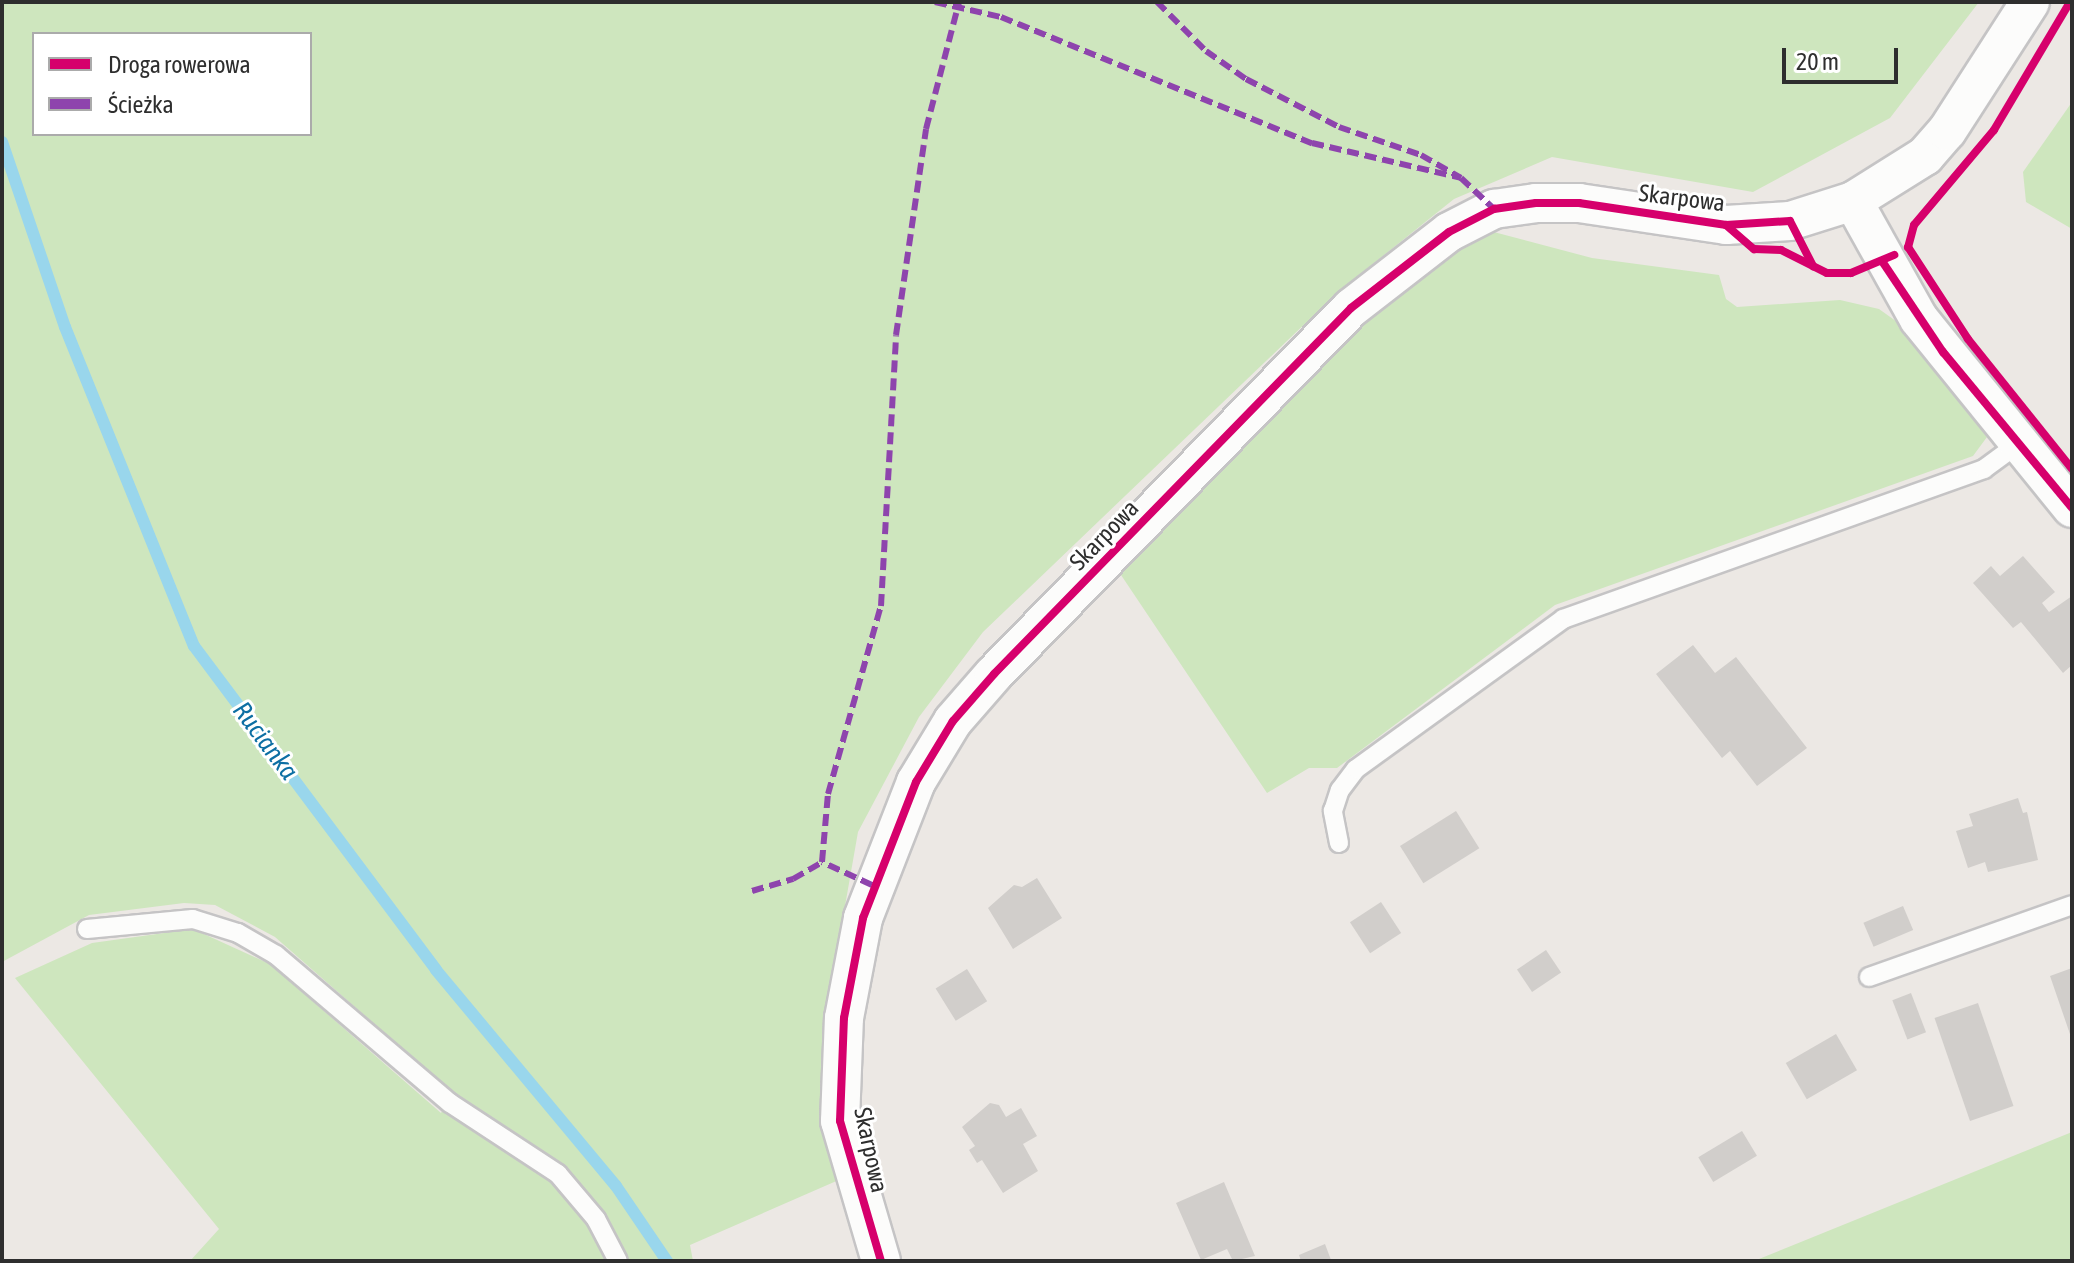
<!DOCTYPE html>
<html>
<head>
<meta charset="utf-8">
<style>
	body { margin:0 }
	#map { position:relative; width:2074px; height:1263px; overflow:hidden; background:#ece8e4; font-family:"Asap Condensed",sans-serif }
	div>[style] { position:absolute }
	.green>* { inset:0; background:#cee6be }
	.stream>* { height:12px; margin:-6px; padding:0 6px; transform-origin:6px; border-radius:6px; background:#99d6ec }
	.building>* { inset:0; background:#d1cecb; transform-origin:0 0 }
	.roads { filter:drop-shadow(2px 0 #c5c4c5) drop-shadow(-2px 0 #c5c4c5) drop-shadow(0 2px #c5c4c5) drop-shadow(0 -2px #c5c4c5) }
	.lane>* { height:18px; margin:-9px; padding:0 9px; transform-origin:9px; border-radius:9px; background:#fcfcfb }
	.street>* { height:38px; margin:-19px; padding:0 19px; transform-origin:19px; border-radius:19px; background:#fcfcfb }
	.quiet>* { height:6px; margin-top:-3px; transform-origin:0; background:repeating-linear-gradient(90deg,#8e44ad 0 12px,transparent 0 18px) }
	.cycleway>* { height:8px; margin:-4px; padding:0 4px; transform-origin:4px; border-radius:4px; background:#d6006c }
	span { translate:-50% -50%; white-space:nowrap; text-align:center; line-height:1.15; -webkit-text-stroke:6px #fff; paint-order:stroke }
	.street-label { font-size:24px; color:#2e2e2e }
	.water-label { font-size:26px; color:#0d6fa3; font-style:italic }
	.frame { position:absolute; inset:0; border:4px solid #2e2e2e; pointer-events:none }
	.legend { position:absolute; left:32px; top:32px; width:280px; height:104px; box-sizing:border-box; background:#fff; border:2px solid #ababab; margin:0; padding:10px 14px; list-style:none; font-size:24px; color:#2e2e2e }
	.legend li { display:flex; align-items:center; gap:16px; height:40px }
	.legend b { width:40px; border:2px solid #ababab }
	.scale { position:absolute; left:1782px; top:48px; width:116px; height:36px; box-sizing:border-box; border:4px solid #2e2e2e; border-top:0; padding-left:10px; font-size:24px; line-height:28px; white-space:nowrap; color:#2e2e2e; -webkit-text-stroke:6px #fff; paint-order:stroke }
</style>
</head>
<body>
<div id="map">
	<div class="green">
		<div style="clip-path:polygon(evenodd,2px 2px,1979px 2px,1890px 118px,1753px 192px,1552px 157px,1454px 199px,1338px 292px,983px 632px,919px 717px,858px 832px,825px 1020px,821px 1094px,841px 1179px,690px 1245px,693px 1261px,190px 1261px,219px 1229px,15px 978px,92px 943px,193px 929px,270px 964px,441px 1113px,452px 1092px,275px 937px,215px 905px,184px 903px,89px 915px,2px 962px,2px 2px,34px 34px,310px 34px,310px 134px,34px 134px,34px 34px)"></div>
		<div style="clip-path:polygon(2072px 102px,2072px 229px,2026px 202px,2023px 172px)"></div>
		<div style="clip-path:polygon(1490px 231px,1592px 258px,1719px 275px,1726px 299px,1737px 307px,1840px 300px,1879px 309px,1900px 324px,1987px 437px,1973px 456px,1555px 605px,1337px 768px,1309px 768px,1267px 793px,1117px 569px,1368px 313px,1444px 254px)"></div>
		<div style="clip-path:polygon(2072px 1132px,2072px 1261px,1754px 1261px)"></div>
	</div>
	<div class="stream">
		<div style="left:2px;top:142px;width:195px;rotate:71.2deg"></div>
		<div style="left:65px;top:327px;width:344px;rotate:68deg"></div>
		<div style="left:194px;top:646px;width:404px;rotate:53.2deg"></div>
		<div style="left:436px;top:970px;width:281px;rotate:50.2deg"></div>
		<div style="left:616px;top:1186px;width:91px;rotate:55.8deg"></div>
	</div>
	<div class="building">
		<div style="clip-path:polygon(2023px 556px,2055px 592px,2042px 603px,2049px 612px,2072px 596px,2072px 665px,2063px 673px,2021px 622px,2013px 628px,1973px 583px,1991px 566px,2000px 576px)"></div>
		<div style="clip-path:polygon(1693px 645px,1715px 673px,1736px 657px,1807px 748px,1757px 786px,1730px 751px,1722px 758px,1656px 674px)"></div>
		<div style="clip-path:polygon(2018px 798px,2023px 813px,2027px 812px,2038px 860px,1988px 872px,1985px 862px,1968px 868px,1956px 831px,1973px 826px,1969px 814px)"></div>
		<div style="left:1456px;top:811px;width:44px;height:66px;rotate:58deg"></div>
		<div style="clip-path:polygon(1037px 878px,1062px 918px,1013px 949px,988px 908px,1014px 885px,1022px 887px)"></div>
		<div style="left:1381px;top:902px;width:37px;height:37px;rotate:57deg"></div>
		<div style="left:1903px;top:906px;width:26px;height:43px;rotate:67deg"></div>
		<div style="left:1546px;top:950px;width:27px;height:35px;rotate:56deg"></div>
		<div style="clip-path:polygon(2072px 968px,2072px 1040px,2050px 976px)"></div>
		<div style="left:967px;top:969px;width:38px;height:37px;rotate:58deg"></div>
		<div style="left:1911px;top:993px;width:42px;height:20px;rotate:69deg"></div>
		<div style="left:1978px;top:1003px;width:109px;height:46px;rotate:71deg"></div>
		<div style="left:1836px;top:1034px;width:42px;height:58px;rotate:60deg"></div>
		<div style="clip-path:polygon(990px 1103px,999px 1105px,1006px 1117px,1021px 1108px,1037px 1136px,1023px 1144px,1038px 1171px,1003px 1193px,982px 1160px,977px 1163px,969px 1150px,975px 1146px,962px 1127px)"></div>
		<div style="left:1742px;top:1131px;width:29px;height:51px;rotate:59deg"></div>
		<div style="clip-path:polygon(1224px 1182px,1255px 1256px,1233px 1261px,1227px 1249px,1201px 1260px,1176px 1203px)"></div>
		<div style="clip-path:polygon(1325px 1244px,1331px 1260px,1301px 1261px,1299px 1255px)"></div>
	</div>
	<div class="roads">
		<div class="lane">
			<div style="left:1339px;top:843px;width:33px;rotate:-101deg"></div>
			<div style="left:1333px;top:811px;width:22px;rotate:-72deg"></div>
			<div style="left:1340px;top:790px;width:26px;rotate:-53deg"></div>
			<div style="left:1356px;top:769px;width:256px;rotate:-35.9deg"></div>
			<div style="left:1563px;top:619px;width:447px;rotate:-19.6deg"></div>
			<div style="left:1984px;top:469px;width:42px;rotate:-36.3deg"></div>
			<div style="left:87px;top:929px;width:106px;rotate:-5.4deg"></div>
			<div style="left:193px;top:919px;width:47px;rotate:17.3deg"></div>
			<div style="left:238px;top:933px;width:44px;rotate:30.1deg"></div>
			<div style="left:276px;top:955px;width:228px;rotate:40.4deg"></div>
			<div style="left:450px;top:1103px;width:129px;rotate:33.3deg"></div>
			<div style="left:558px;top:1174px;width:59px;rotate:49.8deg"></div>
			<div style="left:596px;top:1219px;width:47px;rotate:62.4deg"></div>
			<div style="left:1869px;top:977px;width:215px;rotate:-19.5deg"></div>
		</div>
		<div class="street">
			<div style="left:1853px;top:201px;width:135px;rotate:60.8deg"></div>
			<div style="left:1919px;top:319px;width:243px;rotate:51deg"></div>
			<div style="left:881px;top:1261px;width:146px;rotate:-106.3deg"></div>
			<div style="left:840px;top:1121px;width:103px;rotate:-87.8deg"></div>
			<div style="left:844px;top:1018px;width:102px;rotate:-79.2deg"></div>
			<div style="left:863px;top:918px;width:146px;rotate:-68.7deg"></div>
			<div style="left:916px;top:782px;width:71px;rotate:-58.8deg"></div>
			<div style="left:953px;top:721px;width:62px;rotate:-48.9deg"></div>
			<div style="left:994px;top:674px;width:511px;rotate:-45.71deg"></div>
			<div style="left:1351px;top:308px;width:124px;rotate:-37.8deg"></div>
			<div style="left:1449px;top:232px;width:51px;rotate:-27.1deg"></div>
			<div style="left:1494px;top:209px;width:42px;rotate:-8.1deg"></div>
			<div style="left:1536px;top:203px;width:43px"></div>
			<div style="left:1579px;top:203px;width:149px;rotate:8.5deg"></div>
			<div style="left:1726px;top:225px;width:64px;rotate:-3.6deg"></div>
			<div style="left:1790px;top:221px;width:66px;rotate:-17.6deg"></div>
			<div style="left:1853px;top:201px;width:85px;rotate:-32deg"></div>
			<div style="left:1925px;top:156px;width:33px;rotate:-49deg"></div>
			<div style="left:1947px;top:131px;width:153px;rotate:-57.2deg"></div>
		</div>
	</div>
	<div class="quiet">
		<div style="left:935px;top:2px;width:68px;rotate:12.8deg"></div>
		<div style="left:1001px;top:17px;width:336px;rotate:22.1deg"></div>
		<div style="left:1312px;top:143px;width:153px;rotate:13.2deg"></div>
		<div style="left:1157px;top:2px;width:69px;rotate:45deg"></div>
		<div style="left:1206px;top:51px;width:49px;rotate:35deg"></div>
		<div style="left:1246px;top:79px;width:105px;rotate:27.3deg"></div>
		<div style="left:1339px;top:127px;width:87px;rotate:18.9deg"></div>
		<div style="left:1421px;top:155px;width:46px;rotate:29.9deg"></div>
		<div style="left:1461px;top:178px;width:45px;rotate:43.2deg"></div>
		<div style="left:872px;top:885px;width:55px;rotate:-155.3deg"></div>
		<div style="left:822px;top:862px;width:68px;rotate:-85deg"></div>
		<div style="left:828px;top:794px;width:195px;rotate:-74.3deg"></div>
		<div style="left:881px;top:606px;width:271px;rotate:-86.8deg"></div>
		<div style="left:896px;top:335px;width:208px;rotate:-81.7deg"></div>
		<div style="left:926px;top:129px;width:131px;rotate:-75.4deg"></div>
		<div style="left:752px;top:891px;width:43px;rotate:-16.3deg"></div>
		<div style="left:793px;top:879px;width:34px;rotate:-30deg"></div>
	</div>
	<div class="cycleway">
		<div style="left:2070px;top:2px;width:149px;rotate:120.7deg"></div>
		<div style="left:1994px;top:130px;width:124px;rotate:130.1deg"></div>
		<div style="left:1914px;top:225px;width:23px;rotate:105deg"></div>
		<div style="left:1908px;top:247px;width:110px;rotate:56.9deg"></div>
		<div style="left:1968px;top:339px;width:166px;rotate:51.3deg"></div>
		<div style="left:1726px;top:225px;width:37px;rotate:41deg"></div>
		<div style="left:1754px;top:249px;width:27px;rotate:2deg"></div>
		<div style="left:1781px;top:250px;width:51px;rotate:26.6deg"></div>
		<div style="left:1827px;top:273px;width:24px"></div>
		<div style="left:1851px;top:273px;width:47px;rotate:-22.7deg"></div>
		<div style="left:1882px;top:261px;width:110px;rotate:56.2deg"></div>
		<div style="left:1943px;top:352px;width:202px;rotate:50.4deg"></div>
		<div style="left:881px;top:1261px;width:146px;rotate:-106.3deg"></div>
		<div style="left:840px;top:1121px;width:103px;rotate:-87.8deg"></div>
		<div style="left:844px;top:1018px;width:102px;rotate:-79.2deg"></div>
		<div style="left:863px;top:918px;width:146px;rotate:-68.7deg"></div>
		<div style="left:916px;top:782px;width:71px;rotate:-58.8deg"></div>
		<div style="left:953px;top:721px;width:62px;rotate:-48.9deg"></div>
		<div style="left:994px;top:674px;width:511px;rotate:-45.71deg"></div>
		<div style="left:1351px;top:308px;width:124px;rotate:-37.8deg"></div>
		<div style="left:1449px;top:232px;width:51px;rotate:-27.1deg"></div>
		<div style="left:1494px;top:209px;width:42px;rotate:-8.1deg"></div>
		<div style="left:1536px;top:203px;width:43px"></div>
		<div style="left:1579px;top:203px;width:149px;rotate:8.5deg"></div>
		<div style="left:1726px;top:225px;width:64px;rotate:-3.6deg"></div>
		<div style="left:1790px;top:221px;width:51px;rotate:62.9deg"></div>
	</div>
	<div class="street-label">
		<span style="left:1682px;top:198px;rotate:7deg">Skarpowa</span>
		<span style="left:1104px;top:535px;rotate:-46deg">Skarpowa</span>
		<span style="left:871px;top:1150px;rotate:78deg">Skarpowa</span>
	</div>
	<div class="water-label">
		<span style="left:265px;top:741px;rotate:53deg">Rucianka</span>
	</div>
	<div class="frame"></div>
	<ul class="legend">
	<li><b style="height:10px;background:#d6006c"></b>Droga rowerowa</li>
	<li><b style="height:10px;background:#8e44ad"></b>Ścieżka</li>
	</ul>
	<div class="scale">20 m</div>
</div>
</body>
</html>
